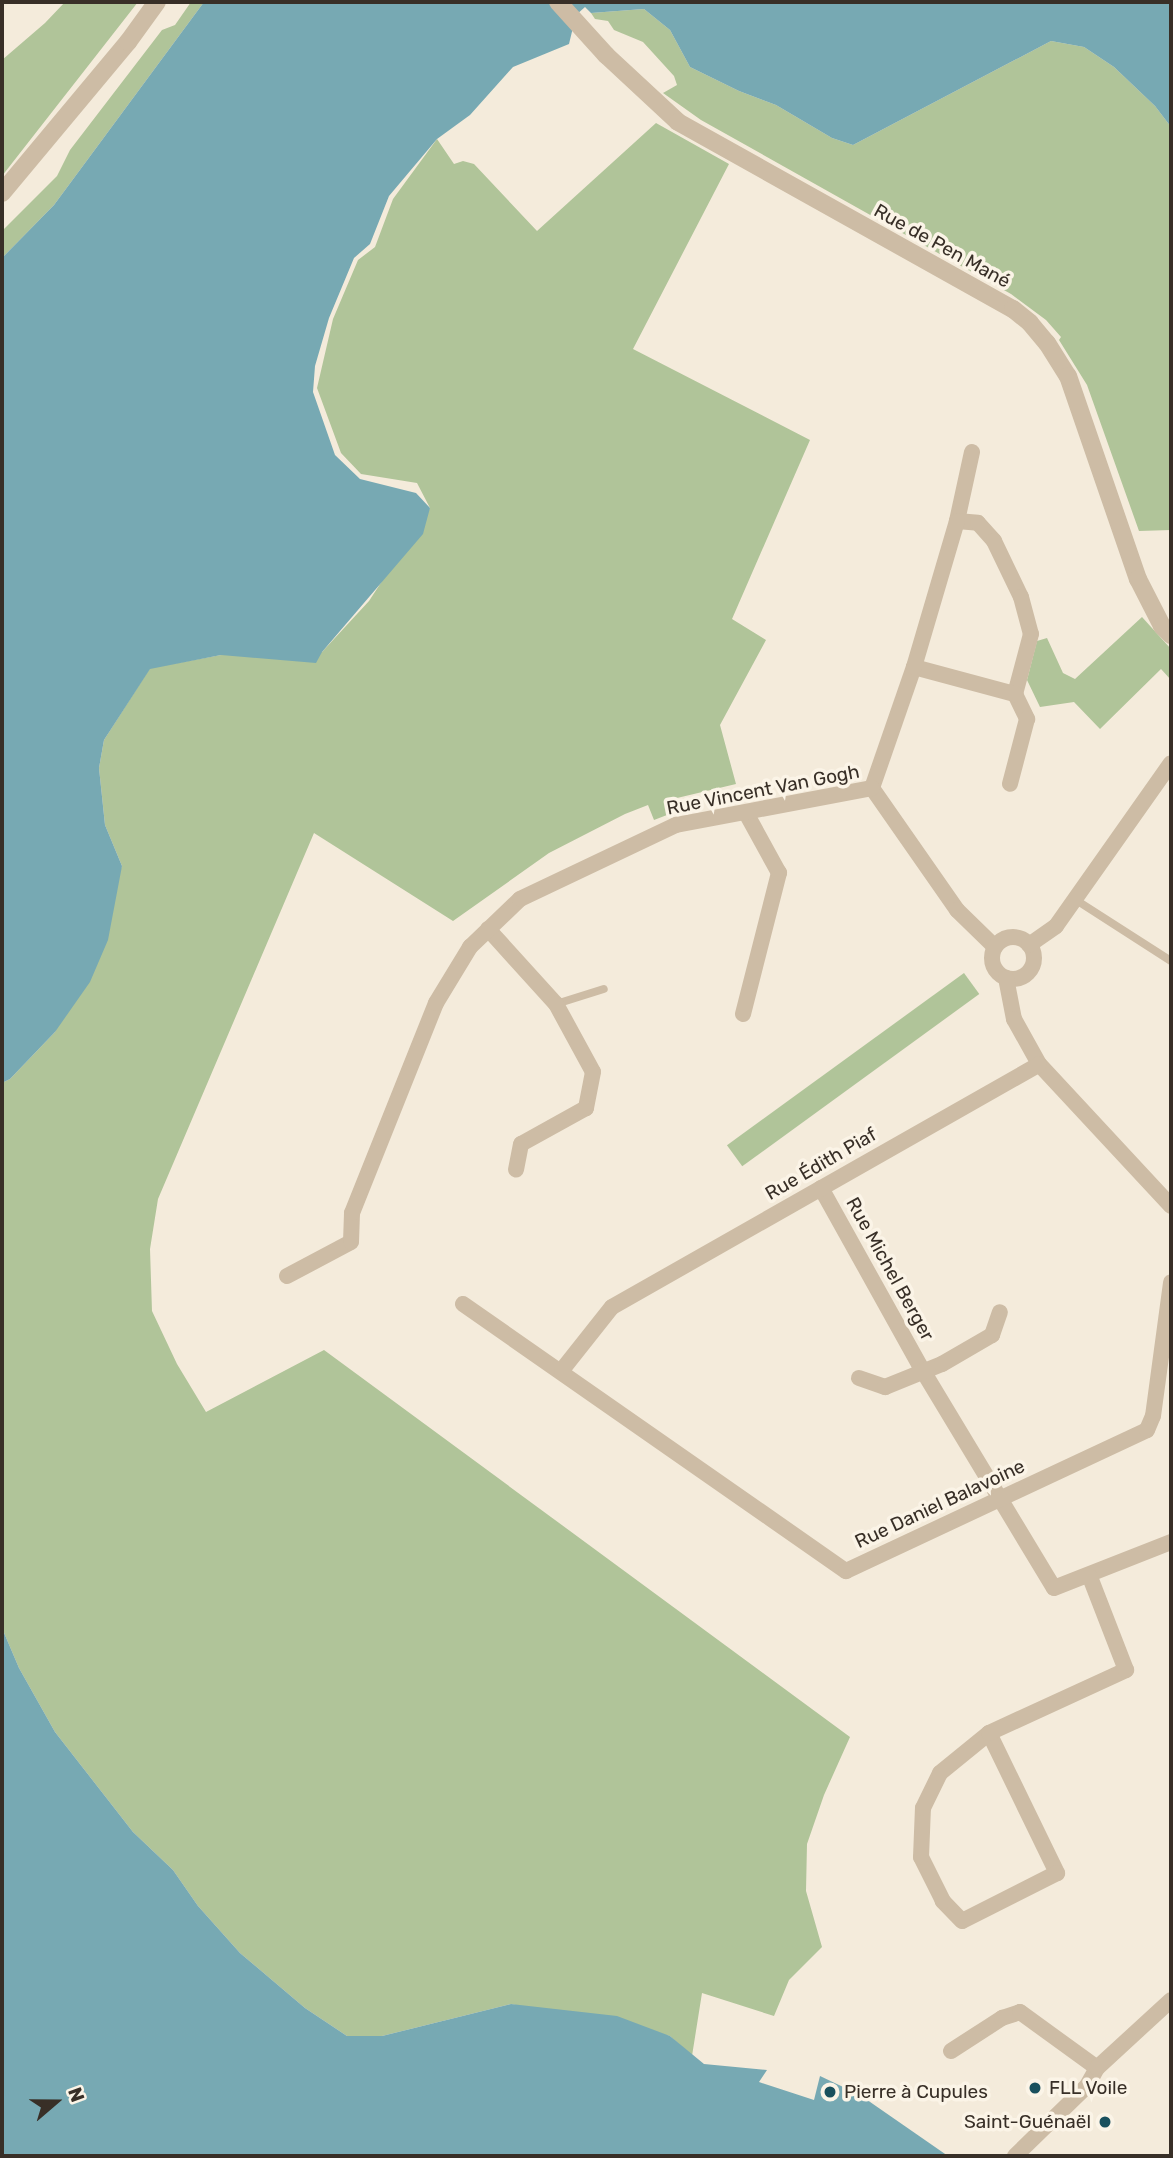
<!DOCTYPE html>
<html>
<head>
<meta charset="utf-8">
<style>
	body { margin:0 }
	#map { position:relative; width:1173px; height:2158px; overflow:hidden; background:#f4ebdb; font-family:Rubik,sans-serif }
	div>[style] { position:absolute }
	.green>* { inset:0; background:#b0c499; transform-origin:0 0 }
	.water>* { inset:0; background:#77a9b3 }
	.service>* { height:8px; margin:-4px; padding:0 4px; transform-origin:4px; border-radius:4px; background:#cdbca5 }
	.minor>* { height:16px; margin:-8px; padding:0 8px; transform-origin:8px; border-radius:8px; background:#cdbca5 }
	.minor>.ring { margin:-8px; padding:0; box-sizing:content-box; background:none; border:16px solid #cdbca5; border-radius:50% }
	.tertiary>* { height:18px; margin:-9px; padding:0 9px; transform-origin:9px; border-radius:9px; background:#cdbca5 }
	.dots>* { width:19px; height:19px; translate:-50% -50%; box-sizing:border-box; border:4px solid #fbf4e7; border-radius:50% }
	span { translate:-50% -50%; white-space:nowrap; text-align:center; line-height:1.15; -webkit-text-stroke:7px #fbf4e7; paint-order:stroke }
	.street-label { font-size:19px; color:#382f27 }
	.poi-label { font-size:19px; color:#382f27 }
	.left { translate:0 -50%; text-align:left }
	.right { translate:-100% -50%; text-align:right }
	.frame { position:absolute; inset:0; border:4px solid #382f27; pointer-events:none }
	.north { position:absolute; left:21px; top:2067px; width:70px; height:70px; -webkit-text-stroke:5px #fbf4e7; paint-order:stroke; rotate:70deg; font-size:19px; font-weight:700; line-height:28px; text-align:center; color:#382f27 }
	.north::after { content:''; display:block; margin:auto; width:24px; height:32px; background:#382f27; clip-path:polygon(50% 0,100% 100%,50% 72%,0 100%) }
</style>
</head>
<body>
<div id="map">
	<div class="green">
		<div style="clip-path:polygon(65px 2px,138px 2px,2px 176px,2px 60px,45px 23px)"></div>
		<div style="clip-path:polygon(191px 2px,204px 2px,54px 205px,2px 258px,2px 231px,57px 176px,70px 150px,162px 30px,175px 25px)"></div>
		<div style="clip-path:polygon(644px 9px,670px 30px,690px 67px,739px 91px,776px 105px,832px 138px,853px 145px,1051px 41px,1084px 47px,1114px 67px,1155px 106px,1171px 127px,1171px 530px,1139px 531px,1087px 385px,1059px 340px,1061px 337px,1046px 320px,1011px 294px,701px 120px,663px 93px,677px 85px,674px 76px,643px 42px,614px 30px,608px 21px,595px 19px,591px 13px)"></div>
		<div style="clip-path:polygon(656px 123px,729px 164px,633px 349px,810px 440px,732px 619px,766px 640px,720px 725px,736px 784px,677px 798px,680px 810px,654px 820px,648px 805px,625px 814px,549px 853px,453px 921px,314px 833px,158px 1199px,150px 1249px,152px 1311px,177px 1364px,206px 1412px,324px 1350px,850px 1737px,824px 1795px,807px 1844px,806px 1891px,822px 1947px,789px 1980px,774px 2016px,702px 1993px,692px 2056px,670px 2036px,511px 2004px,382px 2036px,347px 2036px,305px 2008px,240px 1953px,198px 1906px,173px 1870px,133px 1832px,55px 1732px,19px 1668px,2px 1628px,2px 1083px,10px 1079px,55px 1032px,122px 866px,105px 825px,99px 768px,104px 740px,150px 668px,221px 655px,322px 652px,369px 601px,430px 508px,417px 483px,361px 474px,341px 453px,317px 388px,333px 319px,358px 260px,375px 247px,393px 199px,437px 139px,454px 164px,463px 161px,474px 164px,537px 231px)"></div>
		<div style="clip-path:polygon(1142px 617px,1171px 649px,1171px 680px,1161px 669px,1100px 729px,1074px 702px,1040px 707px,1027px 680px,1037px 641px,1047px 638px,1063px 673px,1075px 679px)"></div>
		<div style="left:964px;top:973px;width:26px;height:293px;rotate:54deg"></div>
	</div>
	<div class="water">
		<div style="clip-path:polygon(204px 2px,1171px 2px,1171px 127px,1155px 106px,1114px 67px,1084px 47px,1051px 41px,853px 145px,832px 138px,776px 105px,739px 91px,690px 67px,670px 30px,644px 9px,591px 13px,585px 7px,576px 15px,569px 44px,513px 67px,470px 115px,437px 139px,389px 196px,370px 244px,354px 258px,329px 318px,315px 366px,313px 392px,335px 455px,360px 479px,416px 493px,430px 508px,423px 534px,322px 652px,316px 663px,221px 655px,150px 669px,104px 740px,99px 768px,105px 825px,122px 866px,108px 940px,90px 982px,55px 1032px,10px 1079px,2px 1083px,2px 258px,54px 205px)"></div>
		<div style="clip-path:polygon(2px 1628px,19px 1668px,55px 1732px,133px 1832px,173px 1870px,198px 1906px,240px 1953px,305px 2008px,347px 2036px,382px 2036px,511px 2004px,617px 2016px,670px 2036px,704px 2064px,767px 2070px,759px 2082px,814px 2100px,820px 2076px,860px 2095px,948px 2156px,2px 2156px)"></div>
	</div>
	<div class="service">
		<div style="left:1076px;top:900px;width:113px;rotate:32.7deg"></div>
		<div style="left:556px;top:1004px;width:50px;rotate:-17.4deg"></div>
	</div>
	<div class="minor">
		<div style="left:972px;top:452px;width:71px;rotate:102.3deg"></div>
		<div style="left:957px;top:521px;width:21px;rotate:5deg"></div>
		<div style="left:978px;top:523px;width:24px;rotate:48deg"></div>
		<div style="left:994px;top:541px;width:62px;rotate:64.3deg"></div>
		<div style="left:1021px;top:597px;width:38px;rotate:75deg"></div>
		<div style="left:1031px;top:634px;width:62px;rotate:104.9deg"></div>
		<div style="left:1015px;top:694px;width:28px;rotate:64deg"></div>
		<div style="left:1027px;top:719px;width:67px;rotate:104.7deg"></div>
		<div style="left:914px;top:667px;width:105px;rotate:15deg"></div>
		<div style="left:872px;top:788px;width:128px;rotate:-70.9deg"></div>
		<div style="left:914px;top:667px;width:152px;rotate:-73.6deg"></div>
		<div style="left:872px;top:788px;width:149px;rotate:55.1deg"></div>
		<div style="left:957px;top:910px;width:53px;rotate:44.2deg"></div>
		<div style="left:488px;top:929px;width:101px;rotate:47.8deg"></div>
		<div style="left:556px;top:1004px;width:77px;rotate:61.4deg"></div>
		<div style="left:593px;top:1072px;width:37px;rotate:101deg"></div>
		<div style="left:586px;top:1108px;width:74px;rotate:151deg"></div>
		<div style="left:521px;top:1144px;width:26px;rotate:101deg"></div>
		<div class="ring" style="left:992px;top:937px;width:26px;height:26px"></div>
		<div style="left:1029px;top:945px;width:33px;rotate:-35deg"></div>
		<div style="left:1056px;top:926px;width:199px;rotate:-54.8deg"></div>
		<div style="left:1006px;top:978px;width:42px;rotate:79deg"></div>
		<div style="left:1014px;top:1019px;width:51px;rotate:60.9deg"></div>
		<div style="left:1039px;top:1064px;width:194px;rotate:47.1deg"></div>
		<div style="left:743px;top:1014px;width:146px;rotate:-75.7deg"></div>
		<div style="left:779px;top:873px;width:68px;rotate:-118.8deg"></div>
		<div style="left:821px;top:1188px;width:210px;rotate:60.9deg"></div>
		<div style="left:923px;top:1371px;width:253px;rotate:58.9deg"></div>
		<div style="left:1054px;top:1588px;width:126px;rotate:-21.5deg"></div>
		<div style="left:287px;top:1276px;width:72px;rotate:-28deg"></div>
		<div style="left:351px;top:1242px;width:29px;rotate:-88deg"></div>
		<div style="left:352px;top:1213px;width:226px;rotate:-68.2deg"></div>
		<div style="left:436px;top:1003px;width:66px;rotate:-58.7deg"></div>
		<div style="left:470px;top:947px;width:69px;rotate:-43.8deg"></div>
		<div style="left:520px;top:899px;width:173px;rotate:-25.4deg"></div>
		<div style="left:676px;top:825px;width:199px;rotate:-10.7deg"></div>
		<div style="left:463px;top:1304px;width:467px;rotate:34.9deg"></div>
		<div style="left:846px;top:1571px;width:332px;rotate:-25.1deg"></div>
		<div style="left:1147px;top:1430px;width:15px;rotate:-67deg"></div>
		<div style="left:1153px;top:1416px;width:135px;rotate:-82.3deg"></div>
		<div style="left:562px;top:1370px;width:80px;rotate:-51.6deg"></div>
		<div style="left:612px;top:1307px;width:491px;rotate:-29.6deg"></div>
		<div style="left:859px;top:1378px;width:28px;rotate:19deg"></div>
		<div style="left:885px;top:1387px;width:61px;rotate:-22deg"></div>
		<div style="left:942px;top:1364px;width:58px;rotate:-30.1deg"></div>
		<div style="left:992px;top:1335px;width:24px;rotate:-71deg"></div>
		<div style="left:989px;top:1733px;width:156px;rotate:64.1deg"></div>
		<div style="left:1057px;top:1873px;width:106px;rotate:153.2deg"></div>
		<div style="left:962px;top:1921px;width:28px;rotate:-134deg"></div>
		<div style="left:943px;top:1901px;width:49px;rotate:-116.6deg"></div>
		<div style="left:921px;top:1857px;width:49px;rotate:-87.7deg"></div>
		<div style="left:923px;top:1808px;width:39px;rotate:-64deg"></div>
		<div style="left:940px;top:1773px;width:63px;rotate:-39.2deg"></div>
		<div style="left:989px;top:1733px;width:151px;rotate:-24.7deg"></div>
		<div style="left:1126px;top:1670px;width:100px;rotate:-111.2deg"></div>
		<div style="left:951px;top:2051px;width:61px;rotate:-32.9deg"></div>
		<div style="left:1002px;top:2018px;width:19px;rotate:-18deg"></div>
		<div style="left:1020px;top:2012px;width:95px;rotate:36deg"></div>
		<div style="left:1015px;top:2156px;width:100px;rotate:-44.2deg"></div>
		<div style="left:1087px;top:2086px;width:21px;rotate:-61deg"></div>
		<div style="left:1097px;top:2068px;width:100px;rotate:-42.6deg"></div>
	</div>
	<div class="tertiary">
		<div style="left:558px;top:2px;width:72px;rotate:47.8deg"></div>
		<div style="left:606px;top:55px;width:98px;rotate:42.9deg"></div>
		<div style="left:678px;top:122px;width:384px;rotate:29.2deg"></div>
		<div style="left:1013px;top:309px;width:22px;rotate:39deg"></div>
		<div style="left:1030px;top:323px;width:26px;rotate:50deg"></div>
		<div style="left:1047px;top:343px;width:39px;rotate:58deg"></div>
		<div style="left:1068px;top:376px;width:215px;rotate:71deg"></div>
		<div style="left:1138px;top:579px;width:53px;rotate:62.9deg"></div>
		<div style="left:1162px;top:626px;width:13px;rotate:45deg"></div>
		<div style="left:2px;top:193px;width:197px;rotate:-50.2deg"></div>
		<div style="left:128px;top:42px;width:49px;rotate:-54.1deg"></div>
	</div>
	<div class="dots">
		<div style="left:1035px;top:2088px;background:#19505d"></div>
		<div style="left:830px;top:2092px;background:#19505d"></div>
		<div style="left:1105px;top:2122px;background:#19505d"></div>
	</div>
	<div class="street-label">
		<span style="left:942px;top:246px;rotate:29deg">Rue de Pen Mané</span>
		<span style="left:763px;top:790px;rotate:-11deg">Rue Vincent Van Gogh</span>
		<span style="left:821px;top:1164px;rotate:-30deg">Rue Édith Piaf</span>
		<span style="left:890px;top:1269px;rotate:61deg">Rue Michel Berger</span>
		<span style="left:940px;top:1504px;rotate:-25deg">Rue Daniel Balavoine</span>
	</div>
	<div class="poi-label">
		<span class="left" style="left:1049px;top:2088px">FLL Voile</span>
		<span class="left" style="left:844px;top:2092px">Pierre à Cupules</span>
		<span class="right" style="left:1091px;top:2122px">Saint-Guénaël</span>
	</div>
	<div class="frame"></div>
	<div class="north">N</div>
</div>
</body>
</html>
